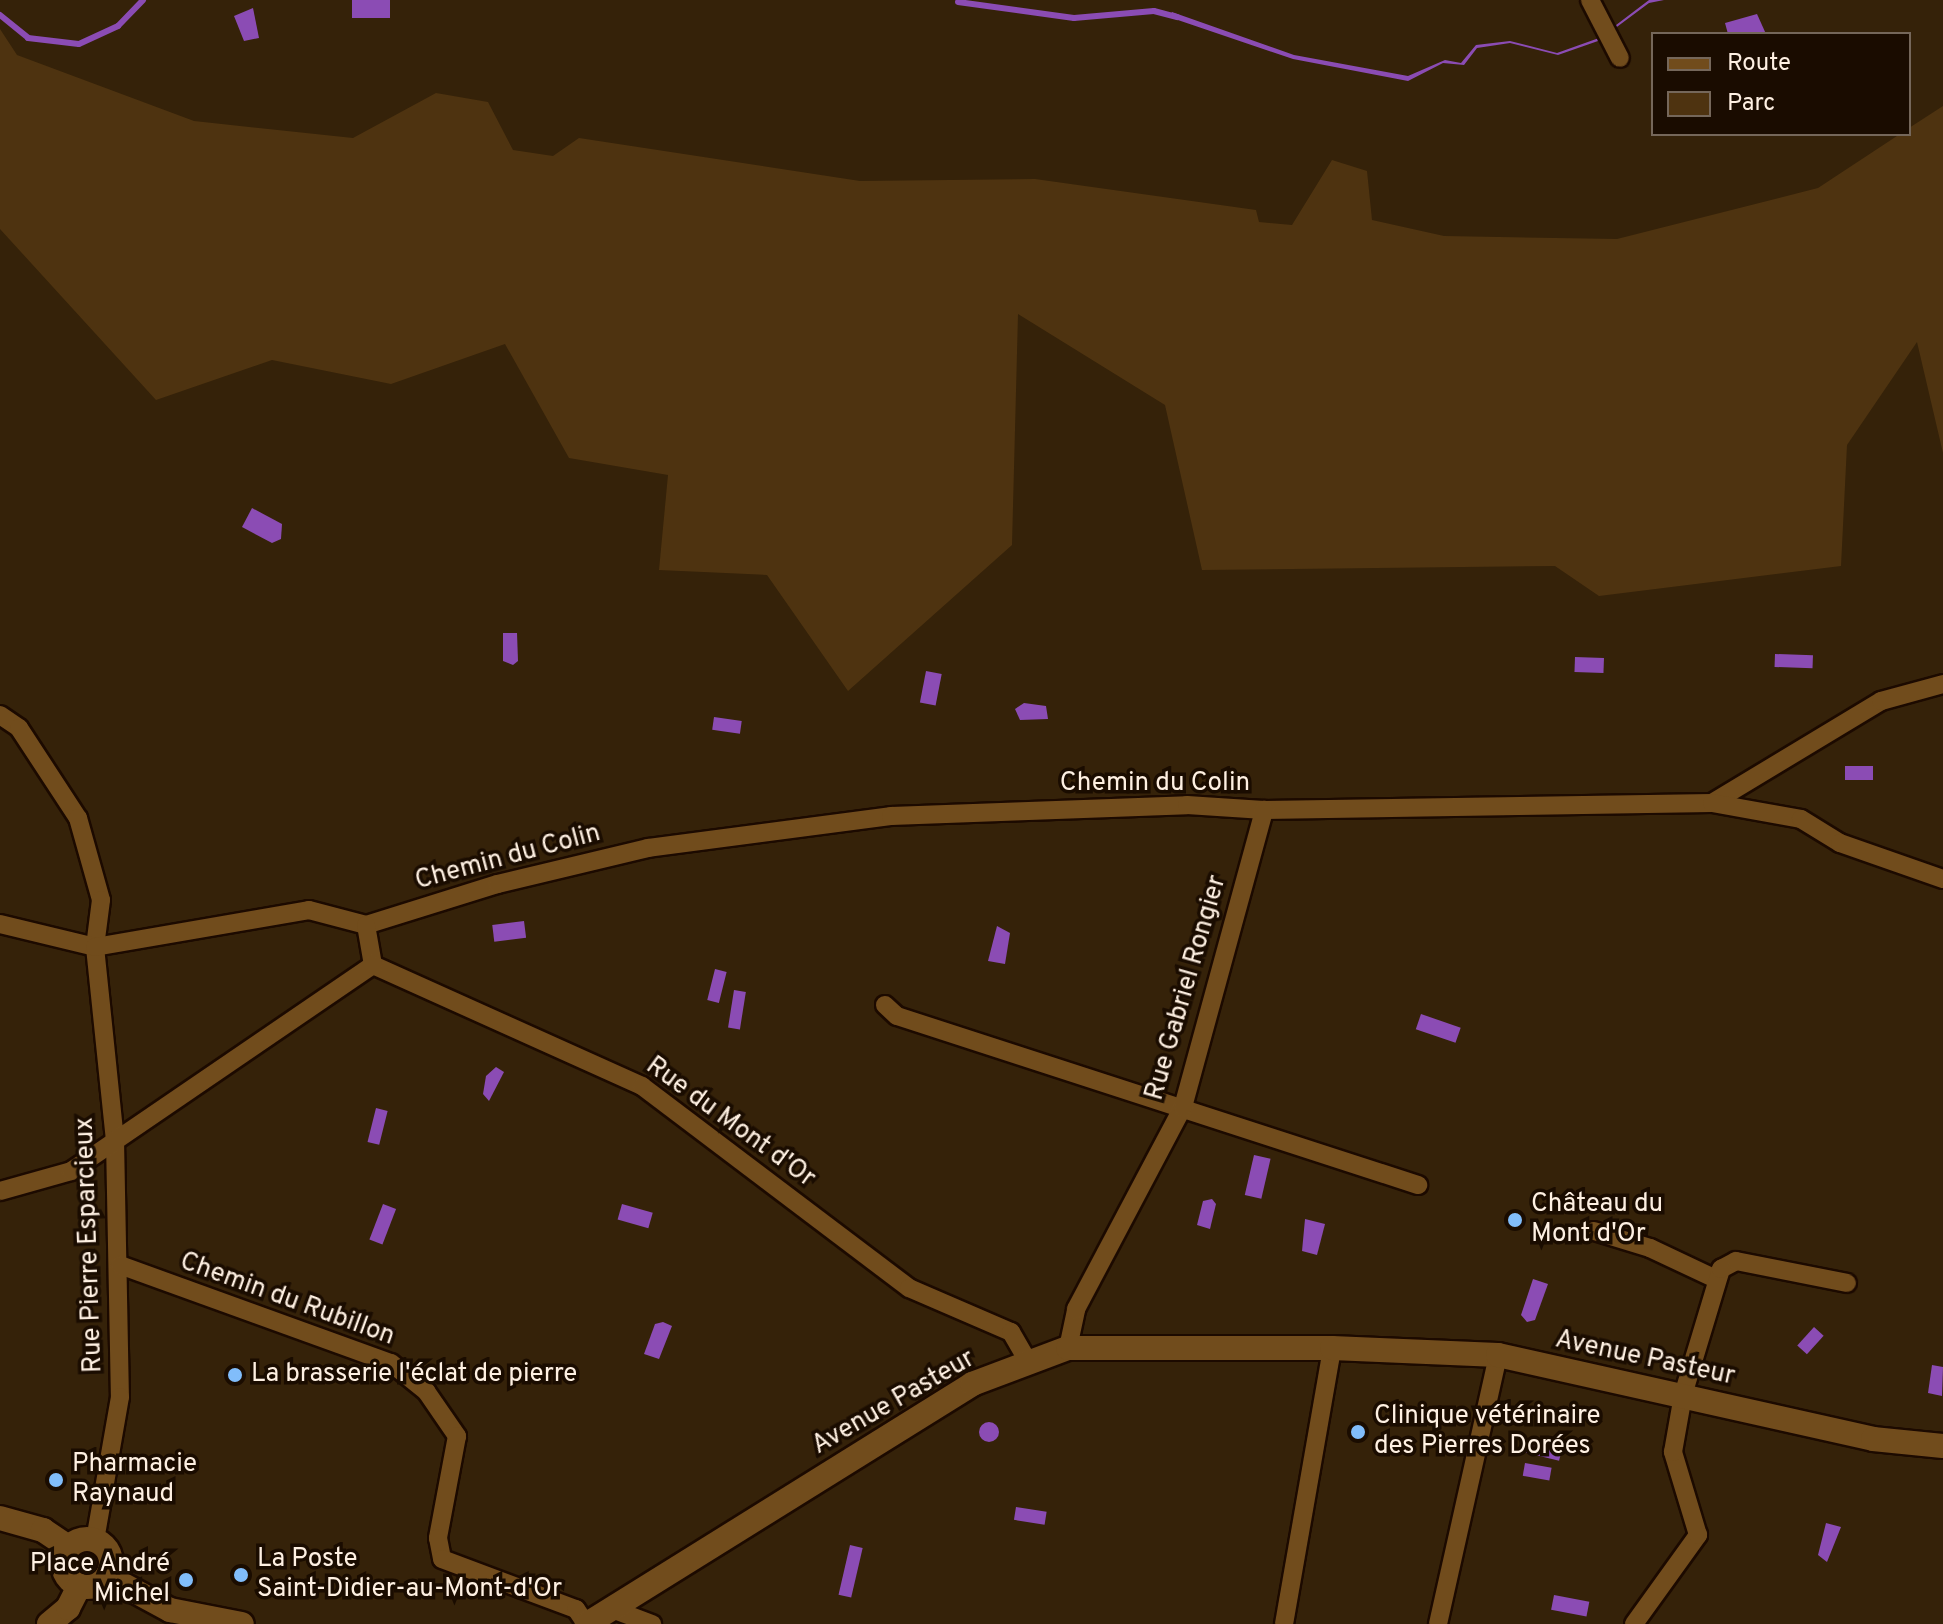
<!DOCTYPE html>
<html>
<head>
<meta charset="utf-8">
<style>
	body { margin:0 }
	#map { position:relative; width:1943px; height:1624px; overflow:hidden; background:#352209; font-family:Overpass,sans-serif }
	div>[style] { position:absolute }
	.green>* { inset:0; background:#4e3310 }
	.water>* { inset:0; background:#8b4cb4; transform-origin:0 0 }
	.round { border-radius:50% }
	.stream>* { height:6px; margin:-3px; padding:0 3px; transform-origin:3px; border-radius:3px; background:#8b4cb4 }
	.roads { filter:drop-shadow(2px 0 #1c0a00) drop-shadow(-2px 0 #1c0a00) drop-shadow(0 2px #1c0a00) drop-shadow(0 -2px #1c0a00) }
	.street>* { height:18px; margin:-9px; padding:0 9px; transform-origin:9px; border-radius:9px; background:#714c1c }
	.secondary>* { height:24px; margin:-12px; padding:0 12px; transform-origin:12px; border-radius:12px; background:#714c1c }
	.secondary>.ring { margin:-12px; padding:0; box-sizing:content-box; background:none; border:24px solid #714c1c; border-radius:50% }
	.dots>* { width:22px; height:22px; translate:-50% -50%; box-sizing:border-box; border:4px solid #1a0c00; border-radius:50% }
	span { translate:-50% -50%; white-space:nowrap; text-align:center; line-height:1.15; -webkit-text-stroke:7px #1a0c00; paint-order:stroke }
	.street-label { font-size:26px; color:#fef0e2 }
	.poi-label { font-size:26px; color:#fef0e2 }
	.left { translate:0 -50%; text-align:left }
	.right { translate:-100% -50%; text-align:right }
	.legend { position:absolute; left:1651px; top:32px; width:260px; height:104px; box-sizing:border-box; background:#1a0c00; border:2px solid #75675a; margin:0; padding:10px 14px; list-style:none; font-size:24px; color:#fef0e2 }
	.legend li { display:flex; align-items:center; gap:16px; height:40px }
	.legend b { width:40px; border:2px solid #75675a }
</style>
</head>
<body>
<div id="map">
	<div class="green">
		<div style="clip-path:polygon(0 29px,17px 55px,194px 121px,353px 138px,436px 93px,488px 102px,513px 150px,553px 156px,579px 138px,860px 181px,1035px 179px,1256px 210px,1259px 222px,1292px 225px,1332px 160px,1367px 171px,1372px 220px,1444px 236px,1617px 239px,1818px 188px,1900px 134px,1909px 134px,1909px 128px,1943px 106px,1943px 453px,1917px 342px,1847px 445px,1841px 566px,1599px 596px,1555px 566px,1202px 570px,1165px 405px,1018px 314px,1012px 545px,848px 691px,767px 575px,659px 570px,668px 475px,569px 458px,505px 344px,391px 384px,272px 360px,156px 400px,0 229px)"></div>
	</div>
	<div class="water">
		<div style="left:352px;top:0;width:38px;height:18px"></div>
		<div style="clip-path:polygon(1649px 0,1664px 0,1649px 3px,1598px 41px,1558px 55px,1510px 43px,1477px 48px,1464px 65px,1443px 63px,1408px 81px,1293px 59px,1169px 17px,1172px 12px,1294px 55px,1408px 76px,1445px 60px,1461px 63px,1476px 45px,1510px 41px,1557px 53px,1599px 38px)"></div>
		<div style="clip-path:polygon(253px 8px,259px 38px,244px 41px,234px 16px)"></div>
		<div style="clip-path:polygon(1757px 14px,1766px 34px,1728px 34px,1725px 23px)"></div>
		<div style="clip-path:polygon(252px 508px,282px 524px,281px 539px,272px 543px,242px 527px)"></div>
		<div style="clip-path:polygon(503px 633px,517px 633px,518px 661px,513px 665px,503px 661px)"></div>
		<div style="left:1775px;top:654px;width:38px;height:13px;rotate:2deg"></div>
		<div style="left:1575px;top:657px;width:29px;height:15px;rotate:2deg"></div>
		<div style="left:926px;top:671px;width:16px;height:32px;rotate:11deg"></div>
		<div style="clip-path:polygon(1024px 703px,1046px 706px,1048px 719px,1020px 720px,1015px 709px)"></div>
		<div style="left:714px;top:717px;width:28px;height:13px;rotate:8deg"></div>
		<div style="left:1873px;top:766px;width:14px;height:28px;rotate:90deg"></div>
		<div style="left:524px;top:921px;width:17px;height:32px;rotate:83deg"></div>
		<div style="clip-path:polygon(997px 926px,1010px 933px,1005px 964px,988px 961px)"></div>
		<div style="left:715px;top:969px;width:12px;height:32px;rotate:14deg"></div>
		<div style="left:734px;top:990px;width:12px;height:38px;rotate:9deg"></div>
		<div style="left:1421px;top:1014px;width:42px;height:16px;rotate:19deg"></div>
		<div style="clip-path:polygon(496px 1067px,504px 1072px,489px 1101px,483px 1094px,486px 1076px)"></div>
		<div style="left:376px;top:1108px;width:12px;height:35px;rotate:14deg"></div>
		<div style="left:1254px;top:1155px;width:17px;height:41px;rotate:13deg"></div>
		<div style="clip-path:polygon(1212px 1199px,1216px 1204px,1210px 1229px,1197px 1225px,1203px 1201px)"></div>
		<div style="left:383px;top:1204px;width:14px;height:38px;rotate:21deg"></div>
		<div style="left:622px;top:1204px;width:32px;height:16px;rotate:16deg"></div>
		<div style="clip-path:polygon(1305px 1219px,1325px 1224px,1317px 1255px,1302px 1251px)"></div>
		<div style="clip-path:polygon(1533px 1279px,1548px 1284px,1535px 1320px,1527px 1322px,1521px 1315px)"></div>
		<div style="clip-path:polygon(663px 1322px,672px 1326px,659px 1359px,644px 1354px,655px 1324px)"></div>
		<div style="left:1814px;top:1327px;width:13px;height:25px;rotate:42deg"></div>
		<div style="clip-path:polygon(1932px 1365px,1943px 1367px,1942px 1396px,1928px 1393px)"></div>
		<div class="round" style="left:979px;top:1422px;width:20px;height:20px"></div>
		<div style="left:1529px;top:1441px;width:34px;height:12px;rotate:14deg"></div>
		<div style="left:1525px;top:1463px;width:27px;height:13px;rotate:10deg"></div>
		<div style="left:1016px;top:1507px;width:31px;height:13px;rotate:9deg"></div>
		<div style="clip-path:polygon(1826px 1523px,1841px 1527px,1827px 1562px,1818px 1555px)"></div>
		<div style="left:850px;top:1545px;width:13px;height:51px;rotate:13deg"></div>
		<div style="left:1554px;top:1595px;width:36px;height:15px;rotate:11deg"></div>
	</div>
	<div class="stream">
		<div style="left:958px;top:2px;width:117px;rotate:7.9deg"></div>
		<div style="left:1074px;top:18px;width:80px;rotate:-5deg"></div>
		<div style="left:1154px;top:11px;width:24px;rotate:15deg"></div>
		<div style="left:0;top:15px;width:36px;rotate:39deg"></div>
		<div style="left:28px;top:38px;width:51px;rotate:6.7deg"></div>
		<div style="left:79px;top:44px;width:43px;rotate:-24.8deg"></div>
		<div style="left:118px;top:26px;width:36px;rotate:-46deg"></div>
	</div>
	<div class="roads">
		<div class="street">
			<div style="left:1590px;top:0;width:65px;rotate:62.7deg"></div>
			<div style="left:0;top:715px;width:23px;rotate:34deg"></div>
			<div style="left:19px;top:728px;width:108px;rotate:56.8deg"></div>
			<div style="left:78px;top:818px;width:85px;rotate:74.3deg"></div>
			<div style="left:101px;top:900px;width:47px;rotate:97.3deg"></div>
			<div style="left:95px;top:947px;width:194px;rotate:84.1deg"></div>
			<div style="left:115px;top:1140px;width:257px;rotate:88.9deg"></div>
			<div style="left:120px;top:1397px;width:145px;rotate:99.9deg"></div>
			<div style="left:1712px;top:803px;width:197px;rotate:-31.1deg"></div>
			<div style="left:1881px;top:701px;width:64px;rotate:-15.3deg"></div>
			<div style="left:0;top:924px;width:98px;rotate:13.6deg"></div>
			<div style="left:95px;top:947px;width:217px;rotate:-9.8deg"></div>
			<div style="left:309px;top:910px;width:59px;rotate:14.7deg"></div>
			<div style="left:366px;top:925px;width:138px;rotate:-17.3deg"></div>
			<div style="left:498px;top:884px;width:154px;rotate:-13.5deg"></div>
			<div style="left:648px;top:848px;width:245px;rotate:-7.5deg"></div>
			<div style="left:891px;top:816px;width:296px;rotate:-2.1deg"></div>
			<div style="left:1187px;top:805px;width:77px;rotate:3.7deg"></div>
			<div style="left:1264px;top:810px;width:448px;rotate:-0.9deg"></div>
			<div style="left:1712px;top:803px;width:90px;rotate:10.2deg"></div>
			<div style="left:1801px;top:819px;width:46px;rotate:31.6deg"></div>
			<div style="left:1840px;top:843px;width:109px;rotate:19.3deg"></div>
			<div style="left:366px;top:925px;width:41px;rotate:80.1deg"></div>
			<div style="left:373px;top:965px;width:295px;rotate:24.2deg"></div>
			<div style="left:642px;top:1086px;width:335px;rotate:37.1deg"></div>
			<div style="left:909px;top:1288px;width:111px;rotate:23.3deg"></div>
			<div style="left:1011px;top:1332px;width:36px;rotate:60deg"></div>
			<div style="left:885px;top:1005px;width:16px;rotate:43deg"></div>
			<div style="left:897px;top:1016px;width:548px;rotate:17.97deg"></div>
			<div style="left:0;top:1191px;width:74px;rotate:-15.7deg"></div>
			<div style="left:71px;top:1171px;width:366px;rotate:-34.3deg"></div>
			<div style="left:1594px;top:1231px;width:59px;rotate:16.9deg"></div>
			<div style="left:1650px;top:1248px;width:73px;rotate:25.2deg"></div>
			<div style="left:120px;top:1265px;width:288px;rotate:19.9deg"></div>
			<div style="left:391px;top:1363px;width:45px;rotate:38.7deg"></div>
			<div style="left:426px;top:1391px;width:55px;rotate:55.4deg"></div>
			<div style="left:457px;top:1436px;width:104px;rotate:100.6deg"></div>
			<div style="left:438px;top:1538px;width:21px;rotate:79deg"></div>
			<div style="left:442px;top:1559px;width:143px;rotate:20.5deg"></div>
			<div style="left:576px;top:1609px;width:18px;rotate:56deg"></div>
			<div style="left:1068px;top:1348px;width:40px;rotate:-78deg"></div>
			<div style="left:1076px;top:1309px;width:229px;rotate:-62.1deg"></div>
			<div style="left:1183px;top:1107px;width:308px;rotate:-74.7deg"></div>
			<div style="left:612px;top:1609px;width:43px;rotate:20.6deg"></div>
			<div style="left:1284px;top:1624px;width:280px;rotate:-80.1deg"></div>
			<div style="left:1438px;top:1624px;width:276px;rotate:-77.4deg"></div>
			<div style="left:1634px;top:1624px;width:110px;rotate:-54.3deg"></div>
			<div style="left:1698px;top:1535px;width:87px;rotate:-106.8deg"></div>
			<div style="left:1673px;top:1452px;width:58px;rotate:-80deg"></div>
			<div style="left:1683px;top:1395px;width:132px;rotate:-73.2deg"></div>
			<div style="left:1721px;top:1269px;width:17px;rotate:-28deg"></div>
			<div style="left:1736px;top:1261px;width:113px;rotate:11.2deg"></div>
		</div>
		<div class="secondary">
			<div style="left:0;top:1518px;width:45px;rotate:15.6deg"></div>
			<div style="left:43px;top:1530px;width:30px;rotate:34deg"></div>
			<div class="ring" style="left:63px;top:1539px;width:24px;height:24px"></div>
			<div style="left:107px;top:1576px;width:72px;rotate:28.4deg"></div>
			<div style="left:170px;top:1610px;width:73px;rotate:11deg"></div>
			<div style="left:49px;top:1624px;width:25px;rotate:-40deg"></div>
			<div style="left:68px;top:1608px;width:25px;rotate:-63deg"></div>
			<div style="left:587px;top:1624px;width:454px;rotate:-31.9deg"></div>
			<div style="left:972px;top:1384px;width:103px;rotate:-20.6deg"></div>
			<div style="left:1068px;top:1348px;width:264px"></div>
			<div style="left:1332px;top:1348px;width:166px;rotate:2.4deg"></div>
			<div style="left:1498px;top:1355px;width:384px;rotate:12.6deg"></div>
			<div style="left:1873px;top:1439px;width:70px;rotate:5.7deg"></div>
		</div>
	</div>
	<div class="dots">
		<div style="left:1515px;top:1220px;background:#81bdfa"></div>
		<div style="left:235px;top:1375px;background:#81bdfa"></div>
		<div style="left:1358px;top:1432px;background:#81bdfa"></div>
		<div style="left:56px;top:1480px;background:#81bdfa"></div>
		<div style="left:241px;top:1575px;background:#81bdfa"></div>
		<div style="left:186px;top:1580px;background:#81bdfa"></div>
	</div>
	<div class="street-label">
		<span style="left:1155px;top:784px">Chemin du Colin</span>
		<span style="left:508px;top:858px;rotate:-15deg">Chemin du Colin</span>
		<span style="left:1187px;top:988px;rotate:-74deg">Rue Gabriel Rongier</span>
		<span style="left:730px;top:1123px;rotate:36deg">Rue du Mont d'Or</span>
		<span style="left:90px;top:1245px;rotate:-92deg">Rue Pierre Esparcieux</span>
		<span style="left:287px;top:1300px;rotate:20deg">Chemin du Rubillon</span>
		<span style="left:1645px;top:1359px;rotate:12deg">Avenue Pasteur</span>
		<span style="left:894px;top:1403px;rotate:-30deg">Avenue Pasteur</span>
	</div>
	<div class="poi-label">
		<span class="left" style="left:1531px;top:1220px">Château du<br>Mont d'Or</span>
		<span class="left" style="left:251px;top:1375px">La brasserie l'éclat de pierre</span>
		<span class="left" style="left:1374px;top:1432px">Clinique vétérinaire<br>des Pierres Dorées</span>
		<span class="left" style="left:72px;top:1480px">Pharmacie<br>Raynaud</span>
		<span class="left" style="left:257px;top:1575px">La Poste<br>Saint-Didier-au-Mont-d'Or</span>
		<span class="right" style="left:170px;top:1580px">Place André<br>Michel</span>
	</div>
	<ul class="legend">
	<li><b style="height:10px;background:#714c1c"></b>Route</li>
	<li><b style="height:22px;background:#4e3310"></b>Parc</li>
	</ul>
</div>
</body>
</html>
